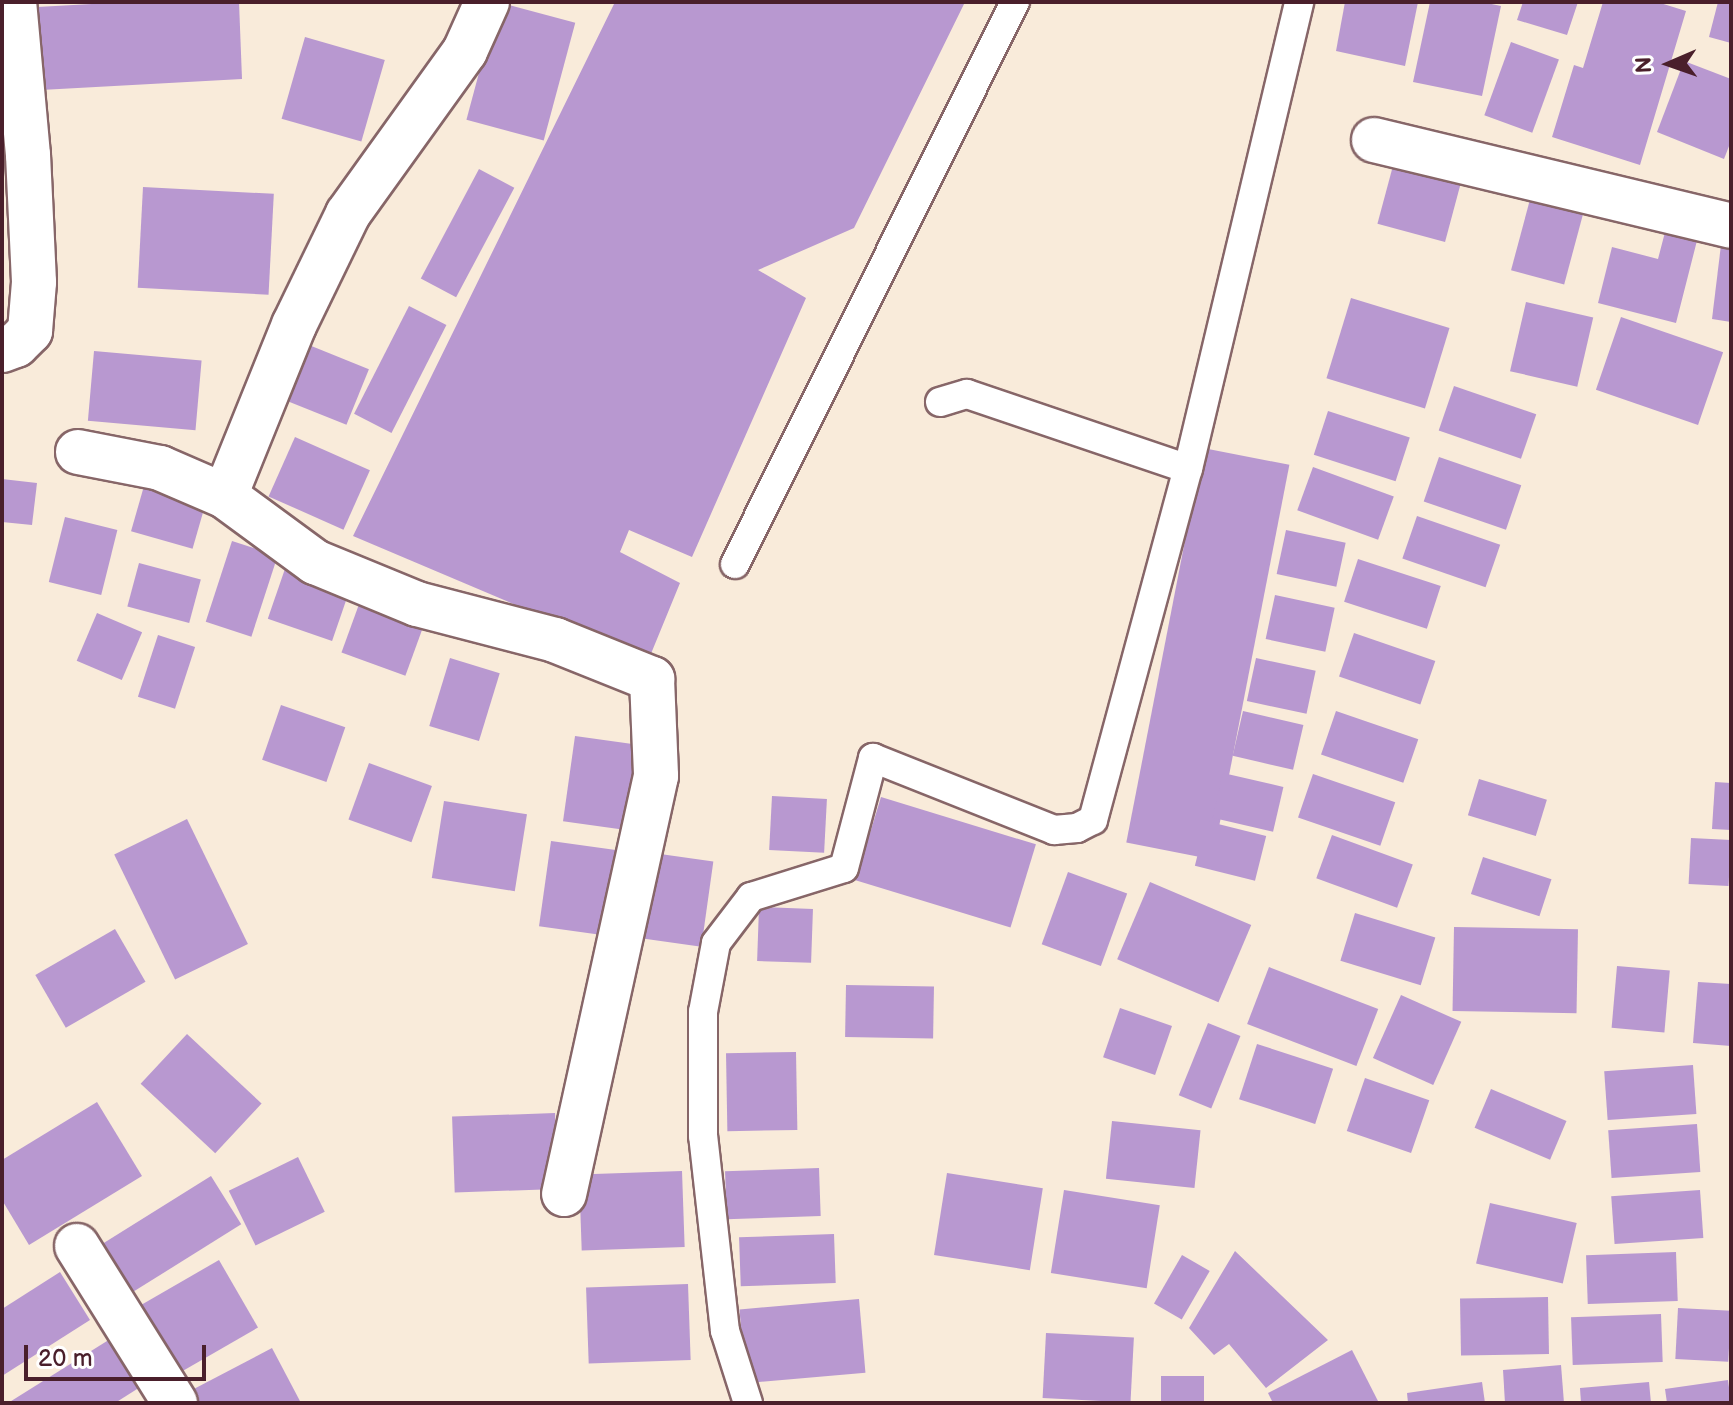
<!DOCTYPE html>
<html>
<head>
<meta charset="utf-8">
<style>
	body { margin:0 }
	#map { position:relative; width:1733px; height:1405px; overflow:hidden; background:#f9ebda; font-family:"Balsamiq Sans",sans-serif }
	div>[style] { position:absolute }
	.building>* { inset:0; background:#b898d0; transform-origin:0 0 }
	.roads { filter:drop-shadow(2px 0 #876668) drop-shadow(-2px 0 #876668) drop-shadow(0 2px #876668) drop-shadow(0 -2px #876668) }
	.service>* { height:28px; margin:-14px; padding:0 14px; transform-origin:14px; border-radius:14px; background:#fff }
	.minor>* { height:44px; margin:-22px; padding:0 22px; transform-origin:22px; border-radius:22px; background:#fff }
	span { translate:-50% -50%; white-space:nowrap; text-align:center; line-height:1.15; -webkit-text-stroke:6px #fff; paint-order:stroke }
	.frame { position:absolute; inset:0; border:4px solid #4a1f2b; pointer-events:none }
	.north { position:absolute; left:1629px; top:24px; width:80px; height:80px; -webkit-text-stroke:6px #fff; paint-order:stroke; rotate:268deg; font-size:22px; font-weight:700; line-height:32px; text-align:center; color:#4a1f2b }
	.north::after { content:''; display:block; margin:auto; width:28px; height:36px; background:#4a1f2b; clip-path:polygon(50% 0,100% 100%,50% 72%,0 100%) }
	.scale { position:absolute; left:24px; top:1345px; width:182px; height:36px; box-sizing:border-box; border:4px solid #4a1f2b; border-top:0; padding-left:10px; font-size:24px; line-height:28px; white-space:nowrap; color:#4a1f2b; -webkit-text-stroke:6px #fff; paint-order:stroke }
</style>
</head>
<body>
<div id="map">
	<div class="building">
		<div style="clip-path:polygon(128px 2px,239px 2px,242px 79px,41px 90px,37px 7px)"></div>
		<div style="left:498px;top:2px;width:80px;height:122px;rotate:15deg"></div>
		<div style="clip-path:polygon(615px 2px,965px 2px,854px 228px,758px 270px,806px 298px,692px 557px,629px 530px,620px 552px,680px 583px,648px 661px,353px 536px)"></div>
		<div style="clip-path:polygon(1345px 2px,1418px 2px,1405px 66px,1336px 51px)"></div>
		<div style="clip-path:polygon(1430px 2px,1482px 2px,1501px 6px,1482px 96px,1413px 82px)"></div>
		<div style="clip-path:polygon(1523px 2px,1578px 2px,1567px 35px,1517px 20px)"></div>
		<div style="clip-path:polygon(1603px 2px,1657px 2px,1686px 11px,1640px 165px,1552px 137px,1574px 65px,1583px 68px)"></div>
		<div style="clip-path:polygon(1718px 2px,1731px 2px,1731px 43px,1709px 37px)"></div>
		<div style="left:305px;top:37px;width:83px;height:85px;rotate:16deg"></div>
		<div style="left:1511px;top:42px;width:51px;height:78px;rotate:20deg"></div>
		<div style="clip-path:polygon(1684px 61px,1731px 79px,1731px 141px,1724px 159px,1657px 132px)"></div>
		<div style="left:1394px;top:162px;width:70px;height:64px;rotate:15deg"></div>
		<div style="left:479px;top:169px;width:40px;height:124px;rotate:28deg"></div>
		<div style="left:143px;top:187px;width:131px;height:101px;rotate:3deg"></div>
		<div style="left:1532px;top:192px;width:55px;height:81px;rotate:15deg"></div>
		<div style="clip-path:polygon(1670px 213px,1702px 221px,1676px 323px,1598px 303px,1612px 247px,1658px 259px)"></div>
		<div style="clip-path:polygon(1721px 245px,1731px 246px,1731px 322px,1712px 319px)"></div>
		<div style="left:1351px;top:298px;width:103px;height:84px;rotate:17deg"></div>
		<div style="left:1526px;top:302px;width:69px;height:71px;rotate:13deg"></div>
		<div style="left:409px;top:306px;width:42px;height:121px;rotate:27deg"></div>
		<div style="left:1621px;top:317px;width:108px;height:77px;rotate:19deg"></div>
		<div style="left:304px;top:343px;width:70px;height:60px;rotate:22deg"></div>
		<div style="left:94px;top:351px;width:108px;height:70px;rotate:5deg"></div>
		<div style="left:1454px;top:386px;width:87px;height:47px;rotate:19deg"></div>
		<div style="left:1328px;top:411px;width:86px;height:46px;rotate:18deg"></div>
		<div style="left:295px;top:437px;width:82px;height:65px;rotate:24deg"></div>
		<div style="left:1203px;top:448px;width:88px;height:402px;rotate:11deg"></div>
		<div style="left:1439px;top:457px;width:87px;height:47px;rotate:19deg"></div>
		<div style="left:1313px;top:467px;width:86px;height:46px;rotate:20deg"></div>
		<div style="clip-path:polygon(2px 479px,37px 483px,32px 525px,2px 522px)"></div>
		<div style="left:144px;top:486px;width:64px;height:47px;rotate:16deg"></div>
		<div style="left:1417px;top:516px;width:88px;height:45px;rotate:19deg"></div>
		<div style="left:65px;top:517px;width:54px;height:67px;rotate:14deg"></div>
		<div style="left:1286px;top:530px;width:61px;height:45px;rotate:12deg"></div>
		<div style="left:232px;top:541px;width:48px;height:85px;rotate:18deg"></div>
		<div style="left:1358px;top:559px;width:87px;height:45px;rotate:18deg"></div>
		<div style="left:139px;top:563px;width:64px;height:45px;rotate:15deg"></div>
		<div style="left:287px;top:563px;width:68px;height:59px;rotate:19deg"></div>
		<div style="left:1275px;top:595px;width:61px;height:45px;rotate:12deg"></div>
		<div style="left:362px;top:596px;width:68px;height:60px;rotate:20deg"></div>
		<div style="left:97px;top:613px;width:49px;height:52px;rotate:23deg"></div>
		<div style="left:1354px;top:633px;width:86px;height:46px;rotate:19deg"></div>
		<div style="left:158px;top:635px;width:39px;height:65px;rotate:18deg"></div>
		<div style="left:450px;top:658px;width:52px;height:71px;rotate:17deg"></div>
		<div style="left:1256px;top:658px;width:61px;height:44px;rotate:12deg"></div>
		<div style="left:281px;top:705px;width:68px;height:58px;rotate:19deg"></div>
		<div style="left:1243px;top:711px;width:62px;height:46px;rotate:13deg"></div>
		<div style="left:1336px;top:711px;width:87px;height:46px;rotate:19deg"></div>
		<div style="left:575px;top:736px;width:67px;height:86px;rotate:8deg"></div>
		<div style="left:369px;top:763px;width:67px;height:60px;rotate:20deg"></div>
		<div style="left:1223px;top:773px;width:62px;height:46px;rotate:13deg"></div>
		<div style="left:1313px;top:774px;width:87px;height:46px;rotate:19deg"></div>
		<div style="left:1479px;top:779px;width:71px;height:38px;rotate:17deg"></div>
		<div style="clip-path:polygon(1715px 782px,1731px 783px,1731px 830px,1712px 829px)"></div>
		<div style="left:772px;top:796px;width:55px;height:54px;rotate:3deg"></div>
		<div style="left:881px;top:797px;width:162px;height:87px;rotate:17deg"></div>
		<div style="left:444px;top:801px;width:84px;height:78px;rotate:9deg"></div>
		<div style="left:187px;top:819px;width:139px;height:81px;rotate:64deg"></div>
		<div style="left:1206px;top:821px;width:62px;height:46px;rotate:14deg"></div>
		<div style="left:1332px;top:835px;width:86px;height:46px;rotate:20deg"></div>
		<div style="left:1691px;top:838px;width:40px;height:46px;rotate:3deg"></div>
		<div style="left:551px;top:841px;width:69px;height:86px;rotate:8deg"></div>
		<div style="left:646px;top:852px;width:68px;height:86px;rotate:8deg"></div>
		<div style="left:1483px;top:857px;width:72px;height:39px;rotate:18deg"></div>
		<div style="left:1068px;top:872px;width:63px;height:77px;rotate:20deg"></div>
		<div style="left:1150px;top:882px;width:110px;height:84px;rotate:23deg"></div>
		<div style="left:759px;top:907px;width:54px;height:54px;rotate:2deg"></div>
		<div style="left:1355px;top:913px;width:84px;height:50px;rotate:17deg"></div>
		<div style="left:1454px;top:927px;width:124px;height:84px;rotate:1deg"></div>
		<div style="left:115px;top:929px;width:61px;height:92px;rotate:60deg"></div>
		<div style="left:1617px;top:966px;width:53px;height:62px;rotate:5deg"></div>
		<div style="left:1269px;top:967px;width:117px;height:61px;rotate:21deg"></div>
		<div style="clip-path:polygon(1698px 982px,1731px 984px,1731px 1046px,1693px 1043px)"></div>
		<div style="left:846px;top:985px;width:88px;height:52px;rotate:1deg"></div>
		<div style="left:1401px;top:995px;width:66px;height:69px;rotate:24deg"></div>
		<div style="left:1120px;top:1008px;width:55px;height:52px;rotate:19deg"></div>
		<div style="left:1208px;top:1023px;width:35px;height:78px;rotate:22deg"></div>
		<div style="left:187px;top:1034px;width:102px;height:68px;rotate:43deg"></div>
		<div style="left:1257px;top:1044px;width:80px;height:58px;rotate:18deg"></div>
		<div style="left:796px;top:1052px;width:78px;height:70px;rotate:89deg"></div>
		<div style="left:1693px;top:1065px;width:49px;height:89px;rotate:86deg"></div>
		<div style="left:1365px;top:1078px;width:68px;height:56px;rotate:19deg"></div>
		<div style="left:1491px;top:1089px;width:82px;height:42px;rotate:23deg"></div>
		<div style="clip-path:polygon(97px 1102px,142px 1176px,29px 1245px,2px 1200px,2px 1160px)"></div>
		<div style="left:555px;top:1113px;width:76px;height:103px;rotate:88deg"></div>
		<div style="left:1112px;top:1121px;width:89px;height:58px;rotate:6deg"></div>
		<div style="left:1697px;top:1124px;width:48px;height:89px;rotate:86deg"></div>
		<div style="left:298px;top:1157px;width:61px;height:77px;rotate:64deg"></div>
		<div style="left:819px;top:1168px;width:48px;height:94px;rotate:88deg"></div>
		<div style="left:682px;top:1171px;width:76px;height:103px;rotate:88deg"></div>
		<div style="left:947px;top:1173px;width:97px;height:83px;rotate:9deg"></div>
		<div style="left:211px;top:1176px;width:57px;height:134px;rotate:58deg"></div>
		<div style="left:1064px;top:1190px;width:97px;height:84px;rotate:9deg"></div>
		<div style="left:1700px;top:1190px;width:48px;height:89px;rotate:86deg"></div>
		<div style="left:1490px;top:1203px;width:89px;height:62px;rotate:13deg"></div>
		<div style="left:834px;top:1234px;width:49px;height:95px;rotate:88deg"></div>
		<div style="clip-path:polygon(1235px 1251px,1328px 1340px,1266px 1388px,1229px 1344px,1214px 1355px,1189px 1328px)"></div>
		<div style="left:1676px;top:1252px;width:49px;height:90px;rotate:88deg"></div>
		<div style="left:1182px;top:1255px;width:32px;height:56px;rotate:30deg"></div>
		<div style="left:219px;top:1260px;width:78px;height:99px;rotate:60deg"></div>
		<div style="clip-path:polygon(60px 1272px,90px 1320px,2px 1376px,2px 1309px)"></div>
		<div style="left:688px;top:1284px;width:76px;height:102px;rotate:88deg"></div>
		<div style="left:1548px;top:1297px;width:57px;height:88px;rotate:89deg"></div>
		<div style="left:859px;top:1299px;width:74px;height:120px;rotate:85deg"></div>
		<div style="left:1678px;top:1308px;width:53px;height:51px;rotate:3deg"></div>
		<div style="left:1661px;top:1314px;width:48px;height:90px;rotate:88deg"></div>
		<div style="left:1046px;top:1333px;width:88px;height:65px;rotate:3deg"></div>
		<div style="clip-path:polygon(115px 1336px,145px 1384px,115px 1403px,8px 1403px)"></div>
		<div style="clip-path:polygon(272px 1348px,301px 1403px,197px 1403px,190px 1391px)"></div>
		<div style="clip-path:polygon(1352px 1350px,1379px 1403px,1273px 1403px,1268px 1393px)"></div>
		<div style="clip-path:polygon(1561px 1365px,1564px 1403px,1505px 1403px,1503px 1370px)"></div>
		<div style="left:1204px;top:1376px;width:27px;height:43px;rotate:90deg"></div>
		<div style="clip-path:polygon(1728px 1380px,1731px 1403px,1667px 1403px,1665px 1389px)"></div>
		<div style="clip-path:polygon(1482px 1382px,1485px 1403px,1408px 1403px,1407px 1393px)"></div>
		<div style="clip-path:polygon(1649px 1382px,1651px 1403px,1581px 1403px,1580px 1388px)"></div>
	</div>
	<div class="roads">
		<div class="service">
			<div style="left:940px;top:402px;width:28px;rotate:-17deg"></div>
			<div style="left:967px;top:394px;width:233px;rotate:18.7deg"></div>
			<div style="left:735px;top:564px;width:628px;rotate:-63.52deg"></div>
			<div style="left:748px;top:1403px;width:76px;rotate:-107.7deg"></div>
			<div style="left:725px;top:1331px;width:196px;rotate:-96.4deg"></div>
			<div style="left:703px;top:1136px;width:124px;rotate:-90deg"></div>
			<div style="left:703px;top:1012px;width:70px;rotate:-79.3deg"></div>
			<div style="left:716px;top:943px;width:58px;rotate:-52.7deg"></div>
			<div style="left:751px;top:897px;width:97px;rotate:-17.3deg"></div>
			<div style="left:844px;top:868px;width:114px;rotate:-75.2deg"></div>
			<div style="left:873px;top:758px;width:195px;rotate:21.7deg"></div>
			<div style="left:1054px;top:830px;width:23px;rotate:-5deg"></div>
			<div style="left:1077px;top:828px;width:18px;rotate:-27deg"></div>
			<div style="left:1093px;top:820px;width:364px;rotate:-74.9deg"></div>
			<div style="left:1188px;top:469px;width:480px;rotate:-76.6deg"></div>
		</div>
		<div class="minor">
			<div style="left:487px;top:2px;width:54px;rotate:114.2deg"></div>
			<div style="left:465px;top:51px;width:201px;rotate:125.7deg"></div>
			<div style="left:348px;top:214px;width:123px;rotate:115.9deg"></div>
			<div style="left:294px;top:325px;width:184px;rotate:112deg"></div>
			<div style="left:225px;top:496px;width:112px;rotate:36.3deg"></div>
			<div style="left:315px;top:562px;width:110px;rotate:22.4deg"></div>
			<div style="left:417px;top:604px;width:143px;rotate:14.6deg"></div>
			<div style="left:555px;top:640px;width:105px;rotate:21.9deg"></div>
			<div style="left:652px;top:679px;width:97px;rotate:87.6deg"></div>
			<div style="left:656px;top:776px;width:428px;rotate:102.4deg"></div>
			<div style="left:1374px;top:140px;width:367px;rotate:13.5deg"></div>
			<div style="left:2px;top:350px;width:15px;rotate:-20deg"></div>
			<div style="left:16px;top:345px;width:20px;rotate:-45deg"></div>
			<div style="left:30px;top:331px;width:49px;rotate:-85.3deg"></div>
			<div style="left:34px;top:282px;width:127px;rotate:-92.7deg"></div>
			<div style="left:28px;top:155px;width:154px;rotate:-95.2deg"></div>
			<div style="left:78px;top:452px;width:84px;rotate:11deg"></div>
			<div style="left:160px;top:468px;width:71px;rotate:23.3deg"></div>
			<div style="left:77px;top:1246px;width:185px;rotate:58deg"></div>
		</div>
	</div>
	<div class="frame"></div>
	<div class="north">N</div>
	<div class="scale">20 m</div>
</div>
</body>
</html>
